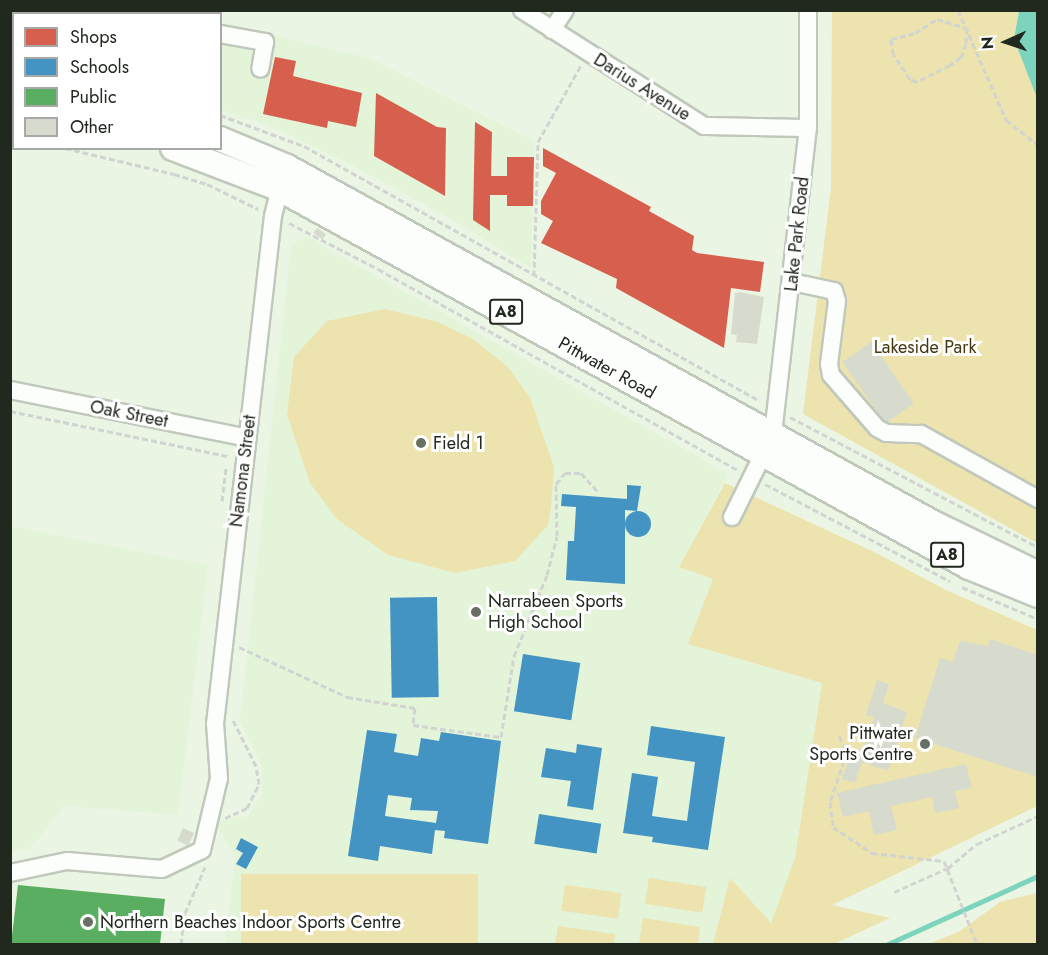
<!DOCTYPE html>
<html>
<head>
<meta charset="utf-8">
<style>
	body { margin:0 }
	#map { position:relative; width:1048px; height:955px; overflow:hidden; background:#eaf5e4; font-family:Jost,sans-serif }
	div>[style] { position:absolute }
	.built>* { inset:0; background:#e3f4d9 }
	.green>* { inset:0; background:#ede3ae; transform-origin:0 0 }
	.water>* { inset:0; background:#7cd4bd }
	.shops>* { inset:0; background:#d6604d }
	.schools>* { inset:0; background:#4393c3; transform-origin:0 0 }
	.round { border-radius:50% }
	.public>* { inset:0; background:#5aae61 }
	.stream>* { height:4.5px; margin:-2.25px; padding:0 2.25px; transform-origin:2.25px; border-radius:2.25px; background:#7cd4bd }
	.building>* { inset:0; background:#d6dbcd; transform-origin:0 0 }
	.path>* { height:3px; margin-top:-1.5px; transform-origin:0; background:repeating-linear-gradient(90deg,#d1d4d0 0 6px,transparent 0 9px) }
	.roads { filter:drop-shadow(2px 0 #c0c8bc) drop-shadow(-2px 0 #c0c8bc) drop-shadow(0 2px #c0c8bc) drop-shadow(0 -2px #c0c8bc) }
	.minor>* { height:16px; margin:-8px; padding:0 8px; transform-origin:8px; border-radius:8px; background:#fcfefb }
	.highway>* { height:24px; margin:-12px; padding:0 12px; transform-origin:12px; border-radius:12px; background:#fcfefb }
	.dots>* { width:16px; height:16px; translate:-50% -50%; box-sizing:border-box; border:3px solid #fff; border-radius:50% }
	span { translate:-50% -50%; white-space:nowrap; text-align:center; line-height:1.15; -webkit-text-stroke:6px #fff; paint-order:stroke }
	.shield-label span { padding:2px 4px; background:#fff; border:2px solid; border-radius:4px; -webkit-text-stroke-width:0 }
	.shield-label { font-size:16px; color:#21281d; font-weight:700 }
	.street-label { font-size:18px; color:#21281d }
	.park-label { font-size:18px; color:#443811 }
	.poi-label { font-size:18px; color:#21281d }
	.left { translate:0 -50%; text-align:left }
	.right { translate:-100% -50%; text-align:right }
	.frame { position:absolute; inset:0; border:12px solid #21281d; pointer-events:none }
	.legend { position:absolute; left:12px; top:12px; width:210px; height:138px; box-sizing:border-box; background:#fff; border:2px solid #a6a9a5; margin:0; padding:8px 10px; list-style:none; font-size:18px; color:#21281d }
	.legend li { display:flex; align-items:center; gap:12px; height:30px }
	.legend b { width:30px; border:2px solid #a6a9a5 }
	.north { position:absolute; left:976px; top:12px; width:60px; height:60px; -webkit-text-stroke:4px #fff; paint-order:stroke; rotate:267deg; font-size:16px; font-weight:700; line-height:24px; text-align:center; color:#21281d }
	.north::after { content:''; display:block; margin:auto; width:21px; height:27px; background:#21281d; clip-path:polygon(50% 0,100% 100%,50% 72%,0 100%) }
</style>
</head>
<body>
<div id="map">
	<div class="built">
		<div style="clip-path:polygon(221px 22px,371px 59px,534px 141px,531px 268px,448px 217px,348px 163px,268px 125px,221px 110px)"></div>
		<div style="clip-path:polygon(307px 237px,728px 474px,679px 566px,713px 579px,688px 644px,822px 683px,784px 927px,753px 944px,225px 944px,235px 856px,217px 828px,223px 820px,243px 816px,247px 819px,262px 793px,262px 767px,240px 722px,291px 245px)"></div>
		<div style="clip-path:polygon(11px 526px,208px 565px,178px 815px,64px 806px,29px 850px,11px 850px)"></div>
	</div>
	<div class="green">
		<div style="clip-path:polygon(832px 11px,1019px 11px,1014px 39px,1038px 98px,1037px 543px,803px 414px,831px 188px)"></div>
		<div style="clip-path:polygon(385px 309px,438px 322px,473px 339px,508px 367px,530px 398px,554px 467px,551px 507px,548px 525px,515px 561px,455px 573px,388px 555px,337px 519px,310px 483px,287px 415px,294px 357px,327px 321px)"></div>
		<div style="clip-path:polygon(725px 483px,874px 552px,948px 591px,1037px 630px,1037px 806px,832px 905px,890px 918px,834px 944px,713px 944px,730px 878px,771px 923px,795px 858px,822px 683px,688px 644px,713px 579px,679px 567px)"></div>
		<div style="left:241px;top:874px;width:237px;height:70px"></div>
		<div style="left:649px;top:878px;width:58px;height:26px;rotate:9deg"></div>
		<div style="left:565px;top:885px;width:57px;height:26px;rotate:8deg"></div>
		<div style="clip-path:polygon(1037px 893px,1037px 944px,929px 944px,960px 931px,1000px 902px)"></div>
		<div style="clip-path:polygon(643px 918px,700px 927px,698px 944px,639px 944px)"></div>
		<div style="clip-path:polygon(558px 926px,615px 934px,614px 944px,555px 944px)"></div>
	</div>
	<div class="water">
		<div style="clip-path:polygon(1019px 11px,1037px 11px,1037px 98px,1014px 39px)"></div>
	</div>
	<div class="shops">
		<div style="clip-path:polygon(275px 57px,296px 61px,293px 76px,362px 93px,356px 127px,328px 121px,327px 128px,263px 114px)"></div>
		<div style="clip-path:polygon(376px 93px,437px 127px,446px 128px,445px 196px,374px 156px)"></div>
		<div style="clip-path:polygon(475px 122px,492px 132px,491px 176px,507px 176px,507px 157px,534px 157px,533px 206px,507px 206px,507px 195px,490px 195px,490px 231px,473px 220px)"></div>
		<div style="clip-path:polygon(543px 148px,651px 207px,649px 211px,694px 236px,692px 250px,697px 253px,764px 262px,760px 292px,731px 288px,724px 348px,616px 288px,617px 279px,541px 243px,553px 221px,541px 214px,541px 201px,556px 173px,543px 166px)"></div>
	</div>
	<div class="schools">
		<div style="clip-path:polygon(627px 485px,641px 486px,637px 511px,625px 510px,625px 584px,566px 580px,568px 541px,574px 541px,576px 507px,561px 506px,562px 494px,627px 499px)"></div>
		<div class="round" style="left:625px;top:511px;width:26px;height:26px"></div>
		<div style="left:437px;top:597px;width:100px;height:47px;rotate:89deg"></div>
		<div style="left:523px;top:654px;width:58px;height:58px;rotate:9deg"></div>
		<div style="clip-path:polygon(651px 726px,725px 737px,708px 850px,652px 842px,653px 837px,623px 833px,632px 773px,658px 777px,652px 816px,687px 821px,695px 762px,647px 755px)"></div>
		<div style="clip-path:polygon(evenodd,367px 730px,397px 734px,394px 752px,418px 756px,421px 738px,439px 741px,441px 732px,501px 741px,488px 844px,444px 838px,445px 831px,435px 830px,432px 854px,380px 846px,378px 861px,348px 856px,367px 730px,388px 795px,412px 798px,410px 810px,438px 811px,436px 823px,385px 816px,388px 795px)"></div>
		<div style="clip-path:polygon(577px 744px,602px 748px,593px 810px,567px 806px,571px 781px,541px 777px,546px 748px,576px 753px)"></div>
		<div style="left:539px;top:814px;width:63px;height:30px;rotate:9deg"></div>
		<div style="clip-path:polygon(241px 838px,258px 847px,246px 869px,236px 864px,243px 853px,236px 849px)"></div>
	</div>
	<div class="public">
		<div style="clip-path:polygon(18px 885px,165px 899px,160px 944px,11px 944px)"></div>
	</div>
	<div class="stream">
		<div style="left:888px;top:944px;width:165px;rotate:-24.4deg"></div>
	</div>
	<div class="building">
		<div style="left:317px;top:228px;width:11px;height:6px;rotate:34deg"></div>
		<div style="clip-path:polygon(740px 292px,764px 297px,757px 344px,736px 342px,737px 335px,731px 334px,735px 293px)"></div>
		<div style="left:871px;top:342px;width:75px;height:35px;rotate:55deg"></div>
		<div style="clip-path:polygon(990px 639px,1038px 655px,1038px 777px,915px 738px,940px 658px,953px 662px,960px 641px,988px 646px)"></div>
		<div style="clip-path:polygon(877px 680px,889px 684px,883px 703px,907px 712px,888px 771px,862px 762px,855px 783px,842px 779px,849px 758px,859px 761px,874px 717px,866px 715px)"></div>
		<div style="clip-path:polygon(966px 764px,972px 788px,955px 791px,959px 808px,935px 813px,932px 797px,891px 806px,897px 830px,874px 835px,869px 811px,843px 817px,837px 793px)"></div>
		<div style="left:183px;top:828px;width:12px;height:14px;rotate:24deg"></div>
	</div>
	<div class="path">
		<div style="left:958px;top:10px;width:120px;rotate:66.4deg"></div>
		<div style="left:1006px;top:120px;width:41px;rotate:38deg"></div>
		<div style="left:937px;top:19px;width:31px;rotate:17deg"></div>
		<div style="left:967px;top:28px;width:16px;rotate:94deg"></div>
		<div style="left:966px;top:44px;width:14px;rotate:111deg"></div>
		<div style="left:961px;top:57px;width:14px;rotate:144deg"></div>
		<div style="left:950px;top:65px;width:37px;rotate:153deg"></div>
		<div style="left:917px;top:82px;width:8px;rotate:-157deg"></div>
		<div style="left:910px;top:79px;width:30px;rotate:-124deg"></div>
		<div style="left:893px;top:54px;width:15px;rotate:-98deg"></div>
		<div style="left:891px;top:39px;width:25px;rotate:-14deg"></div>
		<div style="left:915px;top:33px;width:26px;rotate:-32deg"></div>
		<div style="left:220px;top:115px;width:90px;rotate:20.3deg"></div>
		<div style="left:304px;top:146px;width:522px;rotate:29.21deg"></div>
		<div style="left:10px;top:138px;width:4px"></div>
		<div style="left:65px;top:148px;width:112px;rotate:13.4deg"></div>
		<div style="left:174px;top:174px;width:34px;rotate:17deg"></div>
		<div style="left:207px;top:184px;width:57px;rotate:26.1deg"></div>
		<div style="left:289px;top:223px;width:100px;rotate:27.3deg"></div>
		<div style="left:378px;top:269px;width:412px;rotate:29.2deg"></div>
		<div style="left:534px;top:276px;width:134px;rotate:-88.3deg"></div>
		<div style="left:538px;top:142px;width:88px;rotate:-60.8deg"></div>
		<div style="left:10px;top:411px;width:223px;rotate:11.7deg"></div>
		<div style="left:790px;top:417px;width:280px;rotate:27.7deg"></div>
		<div style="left:765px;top:484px;width:209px;rotate:27.7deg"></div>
		<div style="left:222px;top:501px;width:33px;rotate:-83deg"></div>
		<div style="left:962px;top:587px;width:82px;rotate:22.8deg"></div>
		<div style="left:239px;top:647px;width:119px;rotate:24.8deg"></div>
		<div style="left:347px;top:697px;width:69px;rotate:9.2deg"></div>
		<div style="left:415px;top:708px;width:17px;rotate:97deg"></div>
		<div style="left:413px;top:725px;width:89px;rotate:7.8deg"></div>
		<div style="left:501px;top:737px;width:82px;rotate:-80.9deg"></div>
		<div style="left:514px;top:656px;width:87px;rotate:-67.8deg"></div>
		<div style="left:547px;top:575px;width:40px;rotate:-75.6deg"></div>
		<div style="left:557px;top:536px;width:52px;rotate:-91.1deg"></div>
		<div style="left:556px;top:484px;width:14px;rotate:-51deg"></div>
		<div style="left:565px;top:473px;width:16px"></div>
		<div style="left:581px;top:473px;width:27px;rotate:48deg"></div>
		<div style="left:839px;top:736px;width:18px;rotate:63deg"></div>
		<div style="left:847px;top:752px;width:53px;rotate:108.8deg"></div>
		<div style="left:830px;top:802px;width:25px;rotate:83deg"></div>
		<div style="left:833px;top:827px;width:47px;rotate:33.7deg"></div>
		<div style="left:872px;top:853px;width:72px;rotate:6.3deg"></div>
		<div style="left:944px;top:861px;width:89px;rotate:68.3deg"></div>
		<div style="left:225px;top:818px;width:24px;rotate:-24deg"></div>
		<div style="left:247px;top:808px;width:27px;rotate:-63deg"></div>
		<div style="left:259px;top:784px;width:18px;rotate:-99deg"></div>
		<div style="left:256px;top:766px;width:51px;rotate:-116.6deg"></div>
		<div style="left:894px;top:892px;width:59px;rotate:-24deg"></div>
		<div style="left:948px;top:868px;width:38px;rotate:-40deg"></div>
		<div style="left:977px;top:844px;width:67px;rotate:-24.7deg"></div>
		<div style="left:181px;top:944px;width:31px;rotate:-83deg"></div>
		<div style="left:185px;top:913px;width:50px;rotate:-66.5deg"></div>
	</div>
	<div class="roads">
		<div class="minor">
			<div style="left:522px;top:10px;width:216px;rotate:32.5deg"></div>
			<div style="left:704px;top:126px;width:104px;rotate:1.1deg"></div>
			<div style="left:14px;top:14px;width:4px;rotate:-90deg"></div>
			<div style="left:552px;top:30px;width:24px;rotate:-57deg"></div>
			<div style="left:220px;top:34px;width:46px;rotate:10.1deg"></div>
			<div style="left:265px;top:42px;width:27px;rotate:100deg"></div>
			<div style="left:10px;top:93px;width:62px;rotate:-86.3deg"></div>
			<div style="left:792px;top:282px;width:43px;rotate:12.1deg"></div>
			<div style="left:834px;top:291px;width:10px;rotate:73deg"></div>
			<div style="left:837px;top:301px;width:64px;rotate:97.2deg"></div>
			<div style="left:829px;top:364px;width:11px;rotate:80deg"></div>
			<div style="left:831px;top:375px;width:70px;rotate:49deg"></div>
			<div style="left:877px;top:428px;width:10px;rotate:29deg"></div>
			<div style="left:886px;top:433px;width:35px;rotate:2deg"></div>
			<div style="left:921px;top:434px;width:134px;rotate:29.1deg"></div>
			<div style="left:10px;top:390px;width:242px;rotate:11.4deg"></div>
			<div style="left:732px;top:517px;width:93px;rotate:-63.7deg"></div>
			<div style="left:773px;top:434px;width:308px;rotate:-83.5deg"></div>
			<div style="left:808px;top:128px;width:118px;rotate:-90deg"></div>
			<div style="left:10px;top:873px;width:58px;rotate:-11.9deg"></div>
			<div style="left:67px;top:861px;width:95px;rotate:4.8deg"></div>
			<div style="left:162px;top:869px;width:44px;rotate:-25.4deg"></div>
			<div style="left:202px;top:850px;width:74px;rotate:-76.7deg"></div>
			<div style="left:219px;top:778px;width:54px;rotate:-94.2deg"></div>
			<div style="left:215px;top:724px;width:511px;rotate:-83.49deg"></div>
			<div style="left:273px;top:216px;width:38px;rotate:-76deg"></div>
		</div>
		<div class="highway">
			<div style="left:10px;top:87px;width:4px;rotate:14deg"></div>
			<div style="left:10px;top:114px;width:4px;rotate:14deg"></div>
			<div style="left:220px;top:139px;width:73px;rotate:22.7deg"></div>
			<div style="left:287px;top:167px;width:738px;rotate:28.86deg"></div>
			<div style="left:933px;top:523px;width:117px;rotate:25.9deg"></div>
			<div style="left:173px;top:148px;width:112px;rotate:20.9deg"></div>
			<div style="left:278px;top:188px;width:788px;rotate:28.74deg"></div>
			<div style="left:969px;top:567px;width:74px;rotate:22.1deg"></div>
		</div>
	</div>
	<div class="dots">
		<div style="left:421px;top:443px;background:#677063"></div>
		<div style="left:476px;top:612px;background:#677063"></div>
		<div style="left:925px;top:744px;background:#677063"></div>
		<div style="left:88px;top:922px;background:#677063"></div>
	</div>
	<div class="shield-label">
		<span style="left:506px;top:312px">A8</span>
		<span style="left:947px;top:555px">A8</span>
	</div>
	<div class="street-label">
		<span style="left:642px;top:87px;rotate:32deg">Darius Avenue</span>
		<span style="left:797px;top:234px;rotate:-84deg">Lake Park Road</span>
		<span style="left:607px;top:368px;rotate:29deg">Pittwater Road</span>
		<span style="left:129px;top:414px;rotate:11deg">Oak Street</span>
		<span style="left:243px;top:471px;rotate:-83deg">Namona Street</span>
	</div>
	<div class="park-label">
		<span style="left:925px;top:347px">Lakeside Park</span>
	</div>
	<div class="poi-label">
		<span class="left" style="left:433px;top:443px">Field 1</span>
		<span class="left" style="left:488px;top:612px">Narrabeen Sports<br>High School</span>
		<span class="right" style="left:913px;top:744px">Pittwater<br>Sports Centre</span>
		<span class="left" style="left:100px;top:922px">Northern Beaches Indoor Sports Centre</span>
	</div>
	<div class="frame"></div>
	<ul class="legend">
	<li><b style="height:16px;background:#d6604d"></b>Shops</li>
	<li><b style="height:16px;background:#4393c3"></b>Schools</li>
	<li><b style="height:16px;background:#5aae61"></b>Public</li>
	<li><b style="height:16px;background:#d6dbcd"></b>Other</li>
	</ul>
	<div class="north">N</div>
</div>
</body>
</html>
